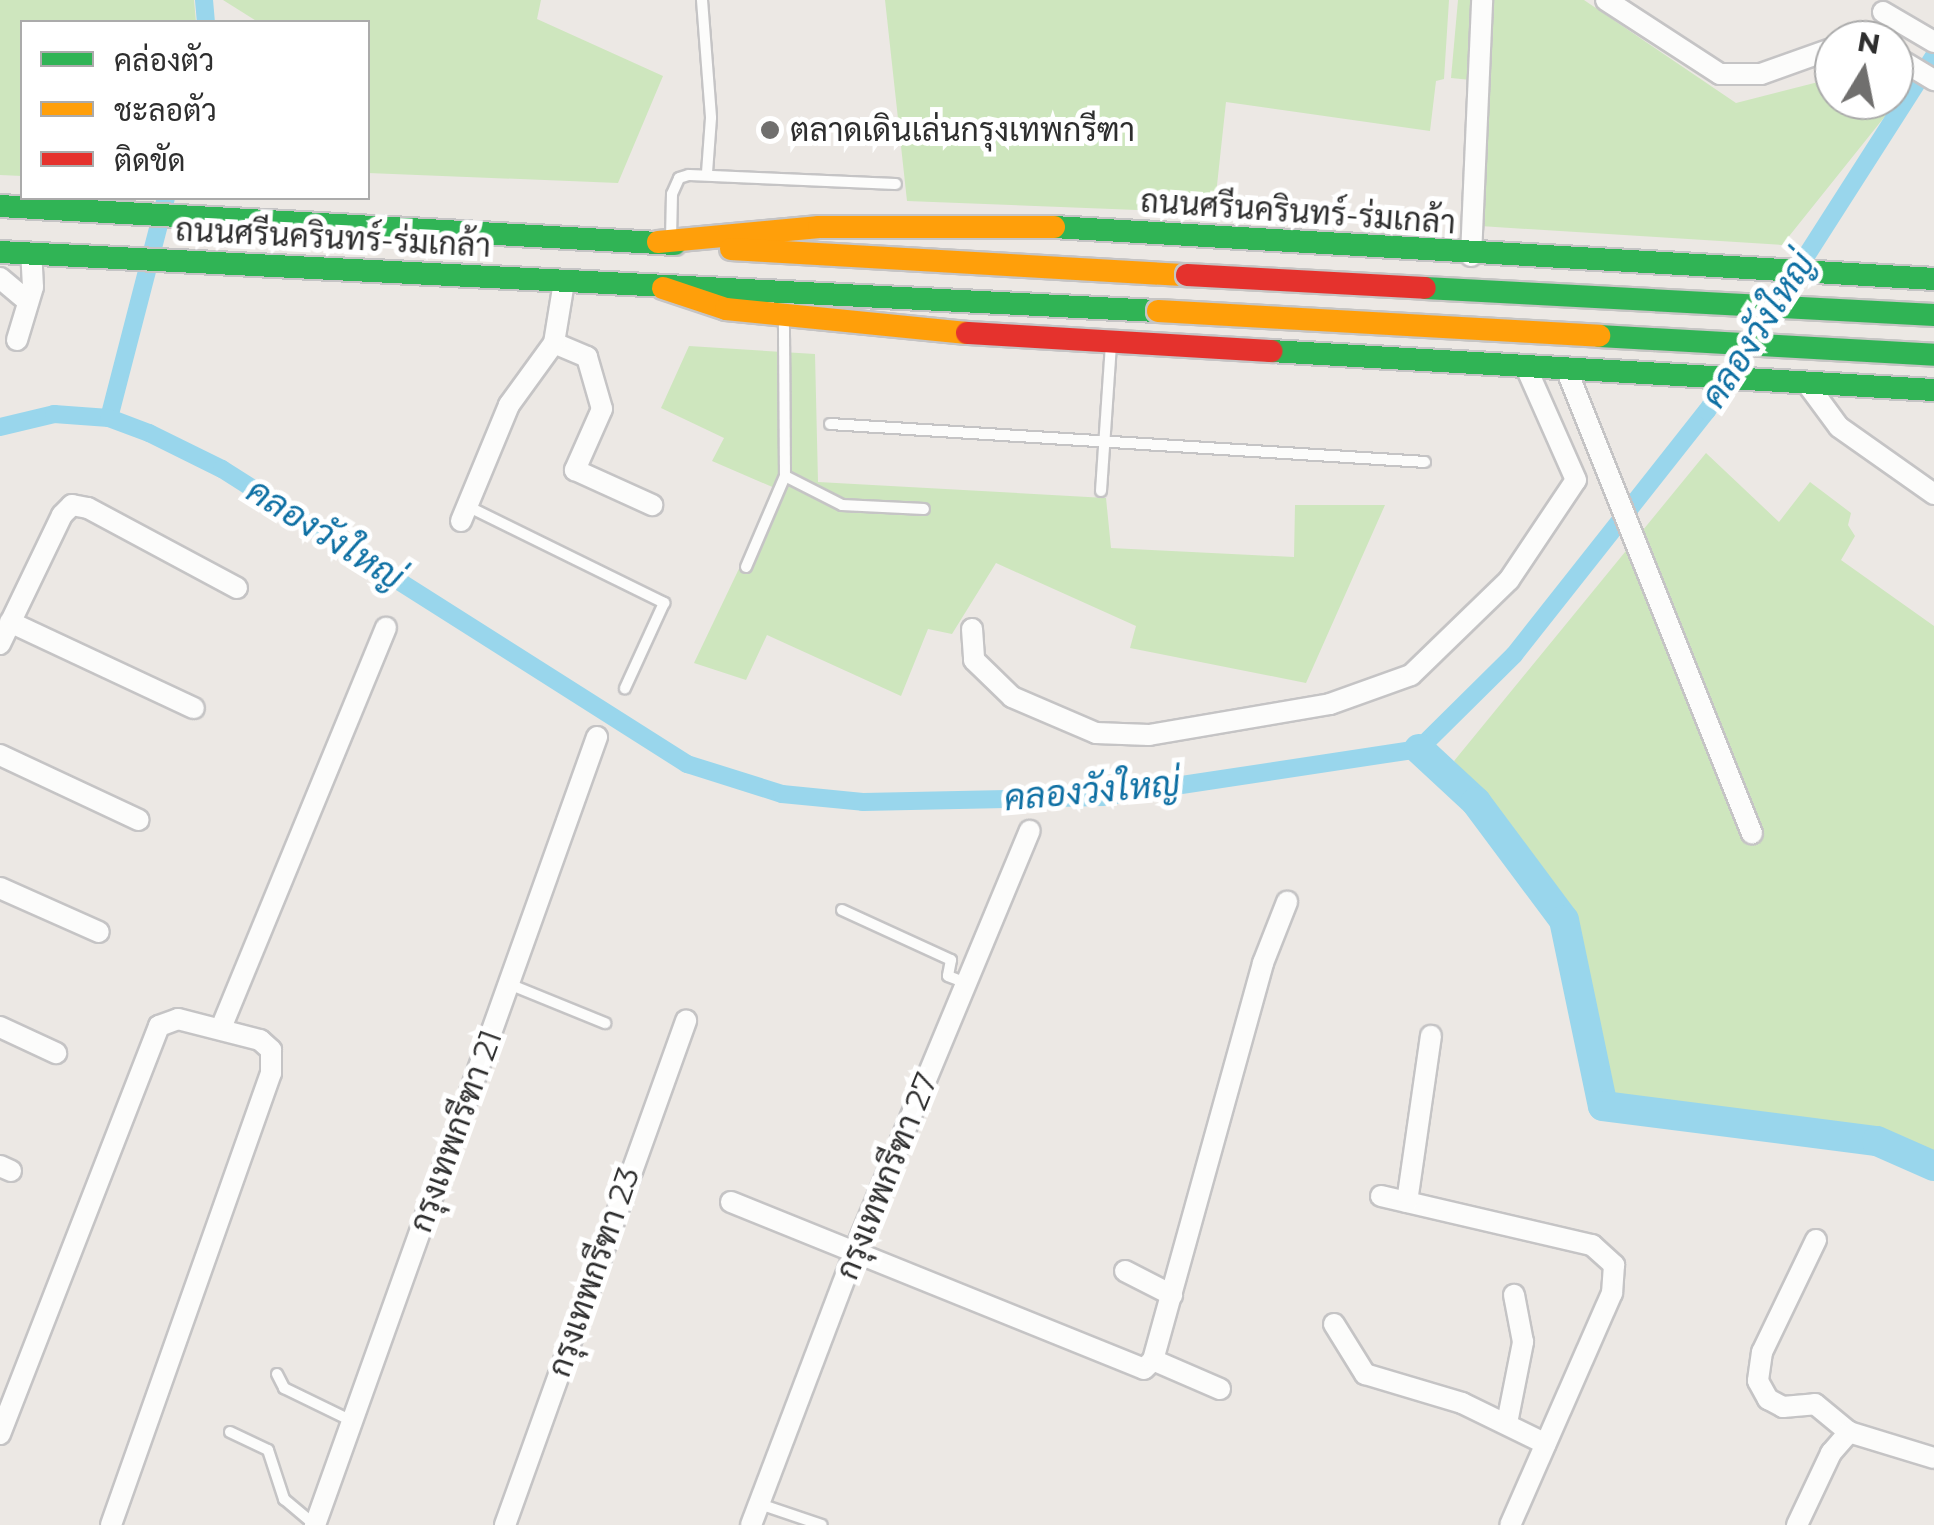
<!DOCTYPE html>
<html>
<head>
<meta charset="utf-8">
<style>
	body { margin:0 }
	#map { position:relative; width:1934px; height:1525px; overflow:hidden; background:#ece8e4; font-family:Montserrat,Sarabun,sans-serif }
	div>[style] { position:absolute }
	.green>* { inset:0; background:#cee6be }
	.canal>* { height:18px; margin:-9px; padding:0 9px; transform-origin:9px; border-radius:9px; background:#99d6ec }
	.river>* { height:30px; margin:-15px; padding:0 15px; transform-origin:15px; border-radius:15px; background:#99d6ec }
	.roads { filter:drop-shadow(2px 0 #c5c4c5) drop-shadow(-2px 0 #c5c4c5) drop-shadow(0 2px #c5c4c5) drop-shadow(0 -2px #c5c4c5) }
	.lane>* { height:10px; margin:-5px; padding:0 5px; transform-origin:5px; border-radius:5px; background:#fcfcfb }
	.street>* { height:20px; margin:-10px; padding:0 10px; transform-origin:10px; border-radius:10px; background:#fcfcfb }
	.fast>* { height:22px; margin:-11px; padding:0 11px; transform-origin:11px; border-radius:11px; background:#30b455 }
	.slow>* { height:22px; margin:-11px; padding:0 11px; transform-origin:11px; border-radius:11px; background:#ff9f0a }
	.jam>* { height:22px; margin:-11px; padding:0 11px; transform-origin:11px; border-radius:11px; background:#e5322d }
	.bridges { filter:drop-shadow(2px 0 #c6c5c4) drop-shadow(-2px 0 #c6c5c4) drop-shadow(0 2px #c6c5c4) drop-shadow(0 -2px #c6c5c4) }
	.fast-bridge>* { height:22px; margin:-11px; padding:0 11px; transform-origin:11px; border-radius:11px; background:#30b455 }
	.slow-bridge>* { height:22px; margin:-11px; padding:0 11px; transform-origin:11px; border-radius:11px; background:#ff9f0a }
	.jam-bridge>* { height:22px; margin:-11px; padding:0 11px; transform-origin:11px; border-radius:11px; background:#e5322d }
	.dots>* { width:28px; height:28px; translate:-50% -50%; box-sizing:border-box; border:5px solid #fff; border-radius:50% }
	span { translate:-50% -50%; white-space:nowrap; text-align:center; line-height:1.15; -webkit-text-stroke:10px #fff; paint-order:stroke }
	.poi-label { font-size:32px; color:#2e2e2e }
	.left { translate:0 -50%; text-align:left }
	.street-label { font-size:32px; color:#2e2e2e }
	.water-label { font-size:35px; color:#0d6fa3; font-style:italic }
	.legend { position:absolute; left:20px; top:20px; width:350px; height:180px; box-sizing:border-box; background:#fff; border:2px solid #ababab; margin:0; padding:12px 18px; list-style:none; font-size:30px; color:#2e2e2e }
	.legend li { display:flex; align-items:center; gap:20px; height:50px }
	.legend b { width:50px; border:2px solid #ababab }
	.north { position:absolute; left:1814px; top:20px; width:100px; height:100px; box-sizing:border-box; background:#fff; border:2px solid #ababab; border-radius:50%; rotate:10deg; font-size:28px; font-weight:700; line-height:40px; text-align:center; color:#2e2e2e }
	.north::after { content:''; display:block; margin:auto; width:35px; height:45px; background:#706f6e; clip-path:polygon(50% 0,100% 100%,50% 72%,0 100%) }
</style>
</head>
<body>
<div id="map">
	<div class="green">
		<div style="clip-path:polygon(0 0,194px 0,196px 22px,22px 22px,22px 176px,0 175px)"></div>
		<div style="clip-path:polygon(223px 0,541px 0,537px 19px,663px 76px,618px 183px,368px 173px,368px 22px,258px 22px)"></div>
		<div style="clip-path:polygon(885px 0,1449px 0,1444px 79px,1436px 81px,1430px 131px,1226px 102px,1214px 213px,907px 201px)"></div>
		<div style="clip-path:polygon(1458px 0,1475px 0,1471px 80px,1451px 78px)"></div>
		<div style="clip-path:polygon(1493px 0,1584px 0,1736px 103px,1834px 78px,1834px 100px,1894px 100px,1894px 80px,1906px 90px,1782px 245px,1480px 226px)"></div>
		<div style="clip-path:polygon(689px 346px,815px 354px,818px 482px,1106px 498px,1111px 548px,1294px 557px,1295px 505px,1385px 505px,1306px 683px,1130px 648px,1136px 626px,996px 563px,952px 634px,928px 629px,901px 696px,767px 635px,746px 680px,694px 663px,777px 489px,712px 461px,724px 438px,661px 408px)"></div>
		<div style="clip-path:polygon(1706px 453px,1779px 522px,1810px 482px,1851px 513px,1848px 525px,1855px 536px,1841px 560px,1934px 626px,1934px 1159px,1859px 1125px,1607px 1095px,1570px 909px,1507px 819px,1454px 761px)"></div>
	</div>
	<div class="canal">
		<div style="left:204px;top:0;width:22px;rotate:85deg"></div>
		<div style="left:109px;top:418px;width:227px;rotate:-75.5deg"></div>
		<div style="left:0;top:427px;width:56px;rotate:-13.5deg"></div>
		<div style="left:54px;top:414px;width:55px;rotate:4.2deg"></div>
		<div style="left:109px;top:418px;width:43px;rotate:20.6deg"></div>
		<div style="left:149px;top:433px;width:81px;rotate:26.3deg"></div>
		<div style="left:222px;top:469px;width:551px;rotate:32.39deg"></div>
		<div style="left:687px;top:764px;width:100px;rotate:17.5deg"></div>
		<div style="left:782px;top:794px;width:81px;rotate:5.6deg"></div>
		<div style="left:863px;top:802px;width:239px;rotate:-1.2deg"></div>
		<div style="left:1102px;top:797px;width:321px;rotate:-8.6deg"></div>
		<div style="left:1419px;top:749px;width:134px;rotate:-44.7deg"></div>
		<div style="left:1514px;top:655px;width:311px;rotate:-51.7deg"></div>
		<div style="left:1707px;top:411px;width:421px;rotate:-57.4deg"></div>
	</div>
	<div class="river">
		<div style="left:1419px;top:749px;width:78px;rotate:42.9deg"></div>
		<div style="left:1476px;top:802px;width:147px;rotate:53.3deg"></div>
		<div style="left:1564px;top:920px;width:190px;rotate:78.2deg"></div>
		<div style="left:1603px;top:1106px;width:276px;rotate:7.3deg"></div>
		<div style="left:1877px;top:1141px;width:62px;rotate:23.7deg"></div>
	</div>
	<div class="roads">
		<div class="lane">
			<div style="left:702px;top:0;width:118px;rotate:85.6deg"></div>
			<div style="left:711px;top:118px;width:55px;rotate:94.2deg"></div>
			<div style="left:671px;top:238px;width:44px;rotate:-88.7deg"></div>
			<div style="left:672px;top:194px;width:17px;rotate:-66deg"></div>
			<div style="left:679px;top:178px;width:10px;rotate:-17deg"></div>
			<div style="left:689px;top:175px;width:207px;rotate:2.5deg"></div>
			<div style="left:830px;top:424px;width:596px;rotate:3.65deg"></div>
			<div style="left:785px;top:476px;width:64px;rotate:27deg"></div>
			<div style="left:842px;top:505px;width:82px;rotate:2.8deg"></div>
			<div style="left:1101px;top:491px;width:147px;rotate:-86.1deg"></div>
			<div style="left:467px;top:506px;width:220px;rotate:26.2deg"></div>
			<div style="left:664px;top:603px;width:94px;rotate:114.6deg"></div>
			<div style="left:746px;top:567px;width:99px;rotate:-66.8deg"></div>
			<div style="left:785px;top:476px;width:157px;rotate:-90.4deg"></div>
			<div style="left:842px;top:910px;width:120px;rotate:24.6deg"></div>
			<div style="left:951px;top:960px;width:16px;rotate:101deg"></div>
			<div style="left:948px;top:976px;width:19px;rotate:21deg"></div>
			<div style="left:509px;top:984px;width:104px;rotate:22.1deg"></div>
			<div style="left:277px;top:1374px;width:16px;rotate:63deg"></div>
			<div style="left:284px;top:1388px;width:76px;rotate:25.9deg"></div>
			<div style="left:230px;top:1432px;width:42px;rotate:25.3deg"></div>
			<div style="left:268px;top:1450px;width:52px;rotate:71.9deg"></div>
			<div style="left:284px;top:1499px;width:39px;rotate:40deg"></div>
			<div style="left:760px;top:1504px;width:65px;rotate:18.7deg"></div>
		</div>
		<div class="street">
			<div style="left:1606px;top:0;width:136px;rotate:33deg"></div>
			<div style="left:1720px;top:74px;width:41px"></div>
			<div style="left:1761px;top:74px;width:77px;rotate:-19.6deg"></div>
			<div style="left:1883px;top:12px;width:59px;rotate:30.5deg"></div>
			<div style="left:1894px;top:56px;width:47px;rotate:31deg"></div>
			<div style="left:1471px;top:256px;width:256px;rotate:-87.5deg"></div>
			<div style="left:0;top:278px;width:35px;rotate:40deg"></div>
			<div style="left:17px;top:340px;width:55px;rotate:-73.2deg"></div>
			<div style="left:33px;top:287px;width:33px;rotate:-93deg"></div>
			<div style="left:554px;top:343px;width:36px;rotate:23deg"></div>
			<div style="left:587px;top:357px;width:54px;rotate:73.9deg"></div>
			<div style="left:602px;top:409px;width:67px;rotate:113.9deg"></div>
			<div style="left:575px;top:470px;width:85px;rotate:24.4deg"></div>
			<div style="left:1567px;top:371px;width:498px;rotate:68.2deg"></div>
			<div style="left:1808px;top:385px;width:52px;rotate:53.6deg"></div>
			<div style="left:1839px;top:427px;width:116px;rotate:35.2deg"></div>
			<div style="left:461px;top:521px;width:126px;rotate:-67.5deg"></div>
			<div style="left:509px;top:405px;width:77px;rotate:-54deg"></div>
			<div style="left:554px;top:343px;width:62px;rotate:-80.7deg"></div>
			<div style="left:10px;top:622px;width:203px;rotate:25.1deg"></div>
			<div style="left:972px;top:629px;width:31px;rotate:86deg"></div>
			<div style="left:974px;top:660px;width:53px;rotate:44.2deg"></div>
			<div style="left:1012px;top:697px;width:91px;rotate:23.2deg"></div>
			<div style="left:1096px;top:733px;width:53px;rotate:2.2deg"></div>
			<div style="left:1149px;top:735px;width:184px;rotate:-9.7deg"></div>
			<div style="left:1330px;top:704px;width:86px;rotate:-19.7deg"></div>
			<div style="left:1411px;top:675px;width:136px;rotate:-44.1deg"></div>
			<div style="left:1509px;top:580px;width:120px;rotate:-56.2deg"></div>
			<div style="left:1576px;top:480px;width:124px;rotate:-113.9deg"></div>
			<div style="left:0;top:644px;width:143px;rotate:-64.3deg"></div>
			<div style="left:62px;top:515px;width:14px;rotate:-45deg"></div>
			<div style="left:72px;top:505px;width:16px;rotate:11deg"></div>
			<div style="left:88px;top:508px;width:169px;rotate:28.2deg"></div>
			<div style="left:0;top:755px;width:153px;rotate:25.1deg"></div>
			<div style="left:0;top:888px;width:108px;rotate:24deg"></div>
			<div style="left:0;top:1027px;width:62px;rotate:24.9deg"></div>
			<div style="left:221px;top:1028px;width:433px;rotate:-67.6deg"></div>
			<div style="left:0;top:1166px;width:12px;rotate:24deg"></div>
			<div style="left:1381px;top:1196px;width:217px;rotate:13.1deg"></div>
			<div style="left:1592px;top:1245px;width:30px;rotate:42deg"></div>
			<div style="left:1614px;top:1265px;width:28px;rotate:94deg"></div>
			<div style="left:1612px;top:1293px;width:253px;rotate:113.7deg"></div>
			<div style="left:731px;top:1202px;width:445px;rotate:22deg"></div>
			<div style="left:1144px;top:1369px;width:13px;rotate:-45deg"></div>
			<div style="left:1153px;top:1360px;width:412px;rotate:-74.5deg"></div>
			<div style="left:1263px;top:963px;width:66px;rotate:-68.5deg"></div>
			<div style="left:1407px;top:1202px;width:168px;rotate:-81.8deg"></div>
			<div style="left:1816px;top:1240px;width:124px;rotate:115.7deg"></div>
			<div style="left:1762px;top:1352px;width:29px;rotate:98deg"></div>
			<div style="left:1758px;top:1381px;width:21px;rotate:61deg"></div>
			<div style="left:1768px;top:1399px;width:17px;rotate:28deg"></div>
			<div style="left:1783px;top:1407px;width:32px;rotate:-5deg"></div>
			<div style="left:1815px;top:1404px;width:44px;rotate:39.5deg"></div>
			<div style="left:1125px;top:1271px;width:53px;rotate:27.1deg"></div>
			<div style="left:1334px;top:1324px;width:59px;rotate:58.2deg"></div>
			<div style="left:1365px;top:1374px;width:101px;rotate:16.6deg"></div>
			<div style="left:1462px;top:1403px;width:93px;rotate:26deg"></div>
			<div style="left:1153px;top:1360px;width:73px;rotate:23.4deg"></div>
			<div style="left:1507px;top:1423px;width:83px;rotate:-78.8deg"></div>
			<div style="left:1523px;top:1342px;width:48px;rotate:-100.8deg"></div>
			<div style="left:0;top:1434px;width:438px;rotate:-68.7deg"></div>
			<div style="left:159px;top:1026px;width:20px;rotate:-20deg"></div>
			<div style="left:178px;top:1019px;width:85px;rotate:14.4deg"></div>
			<div style="left:260px;top:1040px;width:15px;rotate:42deg"></div>
			<div style="left:271px;top:1050px;width:23px;rotate:90deg"></div>
			<div style="left:271px;top:1073px;width:479px;rotate:109.5deg"></div>
			<div style="left:315px;top:1525px;width:837px;rotate:-70.31deg"></div>
			<div style="left:505px;top:1525px;width:536px;rotate:-70.25deg"></div>
			<div style="left:751px;top:1525px;width:296px;rotate:-69.2deg"></div>
			<div style="left:856px;top:1248px;width:452px;rotate:-67.4deg"></div>
			<div style="left:1797px;top:1525px;width:80px;rotate:-64.7deg"></div>
			<div style="left:1831px;top:1453px;width:28px;rotate:-49deg"></div>
			<div style="left:1849px;top:1432px;width:89px;rotate:17deg"></div>
		</div>
		<div class="fast">
			<div style="left:0;top:206px;width:676px;rotate:3.22deg"></div>
			<div style="left:1054px;top:227px;width:882px;rotate:3.38deg"></div>
			<div style="left:0;top:252px;width:1160px;rotate:2.92deg"></div>
			<div style="left:1271px;top:351px;width:664px;rotate:3.37deg"></div>
		</div>
		<div class="slow">
			<div style="left:658px;top:242px;width:162px;rotate:-5.3deg"></div>
			<div style="left:819px;top:227px;width:235px"></div>
			<div style="left:731px;top:249px;width:457px;rotate:3.3deg"></div>
			<div style="left:663px;top:288px;width:66px;rotate:18.4deg"></div>
			<div style="left:726px;top:309px;width:242px;rotate:5.7deg"></div>
		</div>
		<div class="jam">
			<div style="left:967px;top:333px;width:305px;rotate:3.4deg"></div>
		</div>
	</div>
	<div class="bridges">
		<div class="fast-bridge">
			<div style="left:1425px;top:288px;width:510px;rotate:3.04deg"></div>
			<div style="left:1599px;top:336px;width:336px;rotate:3.2deg"></div>
		</div>
		<div class="slow-bridge">
			<div style="left:1158px;top:311px;width:442px;rotate:3.2deg"></div>
		</div>
		<div class="jam-bridge">
			<div style="left:1187px;top:275px;width:238px;rotate:3.1deg"></div>
		</div>
	</div>
	<div class="dots">
		<div style="left:770px;top:130px;background:#706f6e"></div>
	</div>
	<div class="poi-label">
		<span class="left" style="left:790px;top:130px">ตลาดเดินเล่นกรุงเทพกรีฑา</span>
	</div>
	<div class="street-label">
		<span style="left:1298px;top:212px;rotate:4deg">ถนนศรีนครินทร์-ร่มเกล้า</span>
		<span style="left:333px;top:238px;rotate:3deg">ถนนศรีนครินทร์-ร่มเกล้า</span>
		<span style="left:456px;top:1131px;rotate:-70deg">กรุงเทพกรีฑา 21</span>
		<span style="left:887px;top:1176px;rotate:-68deg">กรุงเทพกรีฑา 27</span>
		<span style="left:594px;top:1272px;rotate:-71deg">กรุงเทพกรีฑา 23</span>
	</div>
	<div class="water-label">
		<span style="left:1758px;top:330px;rotate:-57deg">คลองวังใหญ่</span>
		<span style="left:325px;top:534px;rotate:32deg">คลองวังใหญ่</span>
		<span style="left:1092px;top:791px;rotate:-5deg">คลองวังใหญ่</span>
	</div>
	<ul class="legend">
	<li><b style="height:12px;background:#30b455"></b>คล่องตัว</li>
	<li><b style="height:12px;background:#ff9f0a"></b>ชะลอตัว</li>
	<li><b style="height:12px;background:#e5322d"></b>ติดขัด</li>
	</ul>
	<div class="north">N</div>
</div>
</body>
</html>
